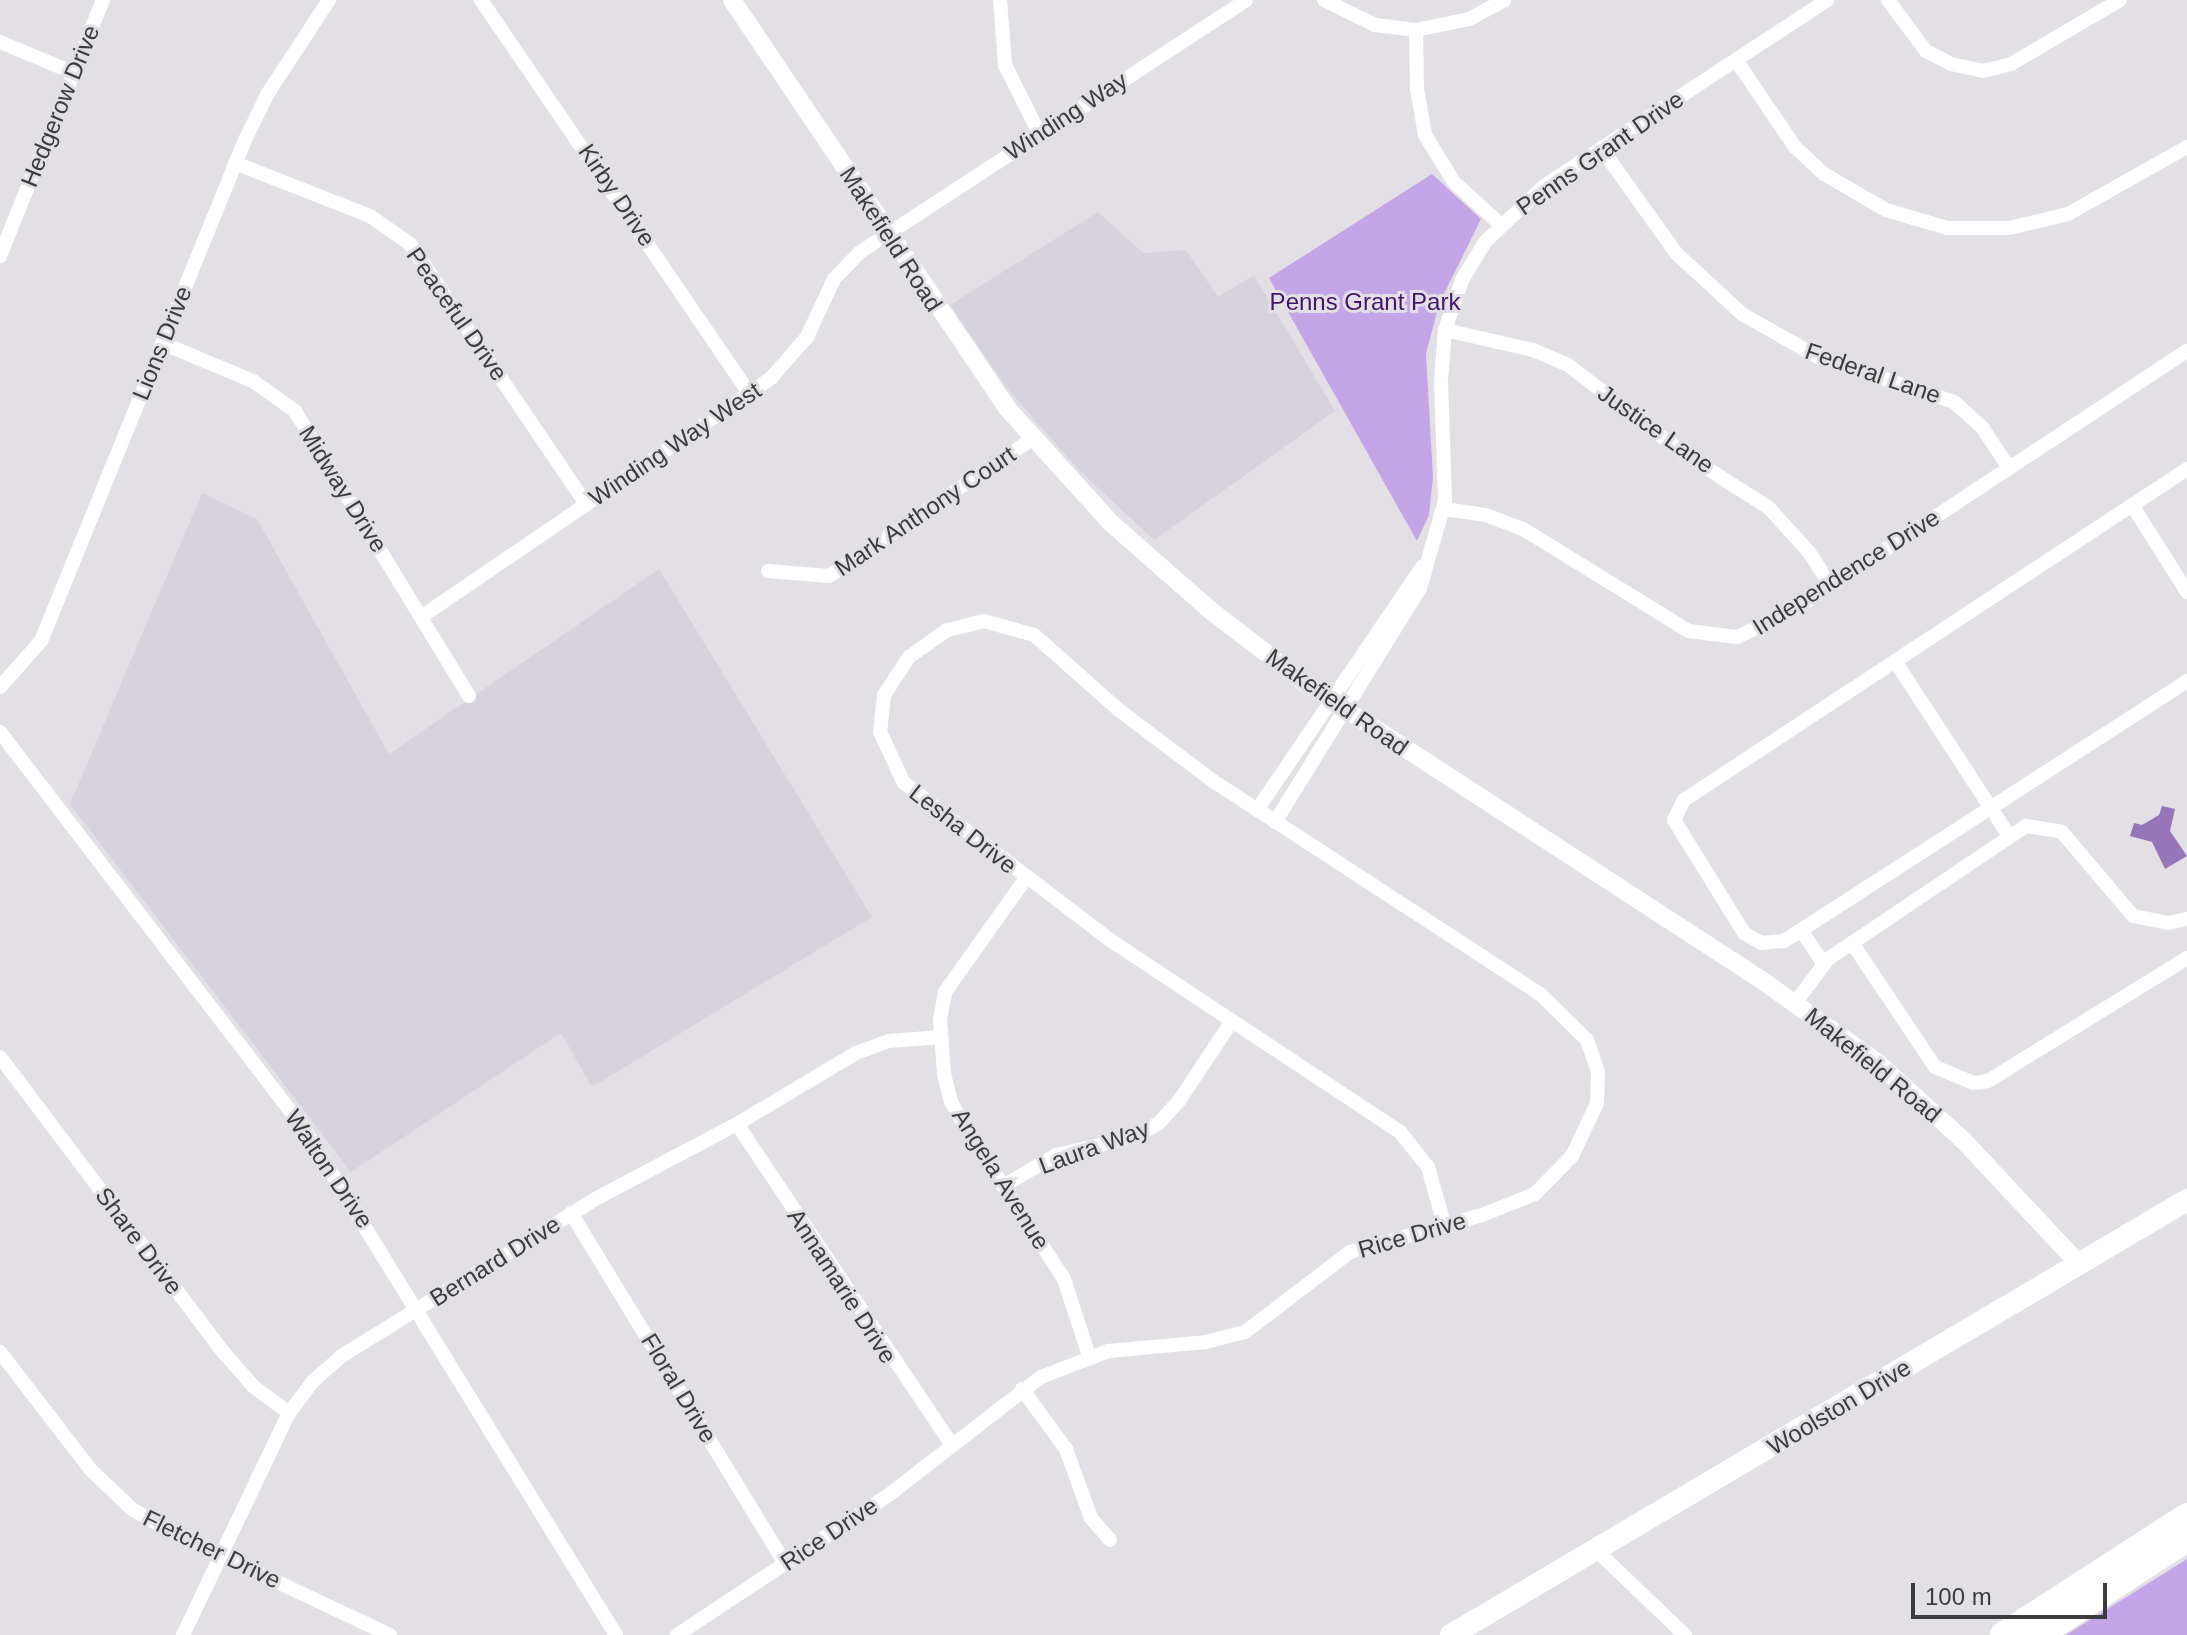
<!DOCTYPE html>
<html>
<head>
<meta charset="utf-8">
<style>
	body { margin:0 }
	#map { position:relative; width:2187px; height:1635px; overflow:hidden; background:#e2e0e4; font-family:Arial,sans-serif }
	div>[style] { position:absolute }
	.built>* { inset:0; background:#d7d3dd }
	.green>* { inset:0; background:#c4a5e8 }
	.water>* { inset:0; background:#9675ba }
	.minor>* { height:14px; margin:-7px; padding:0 7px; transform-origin:7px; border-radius:7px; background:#fff }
	.tertiary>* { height:18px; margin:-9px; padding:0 9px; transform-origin:9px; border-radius:9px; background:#fff }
	.primary>* { height:22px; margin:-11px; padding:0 11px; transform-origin:11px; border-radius:11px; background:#fff }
	.motorway>* { height:26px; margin:-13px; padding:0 13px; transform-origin:13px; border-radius:13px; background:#fff }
	span { translate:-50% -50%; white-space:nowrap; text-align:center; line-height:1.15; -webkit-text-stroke:6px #e2e0e4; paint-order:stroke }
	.street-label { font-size:24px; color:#3c3c3d }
	.park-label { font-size:24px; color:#441569 }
	.scale { position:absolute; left:1911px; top:1583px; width:196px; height:36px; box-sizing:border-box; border:4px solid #3c3c3d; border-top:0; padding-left:10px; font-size:24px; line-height:28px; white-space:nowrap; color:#3c3c3d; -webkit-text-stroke:6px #e2e0e4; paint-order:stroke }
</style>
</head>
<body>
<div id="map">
	<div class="built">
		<div style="clip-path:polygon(1098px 212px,1143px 253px,1186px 250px,1218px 297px,1254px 275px,1335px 411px,1154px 540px,1079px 470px,1010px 392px,950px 305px)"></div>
		<div style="clip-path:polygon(202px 493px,257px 519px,389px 754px,659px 569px,872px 917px,592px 1087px,561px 1033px,351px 1172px,70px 804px)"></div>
	</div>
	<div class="green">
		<div style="clip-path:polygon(1432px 174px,1481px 219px,1439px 304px,1426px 354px,1433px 477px,1429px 515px,1417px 541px,1269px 278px)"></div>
		<div style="clip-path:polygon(2187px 1559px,2187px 1635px,2066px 1635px)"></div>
	</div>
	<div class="water">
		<div style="clip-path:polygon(2162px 806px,2175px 809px,2170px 831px,2187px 856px,2165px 869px,2152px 842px,2130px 836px,2134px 823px,2142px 825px,2159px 815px)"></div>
	</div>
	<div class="minor">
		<div style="left:481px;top:0;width:476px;rotate:55.7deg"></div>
		<div style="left:1000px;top:0;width:65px;rotate:85.6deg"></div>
		<div style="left:1005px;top:65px;width:76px;rotate:63.4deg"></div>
		<div style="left:1324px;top:0;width:57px;rotate:26.1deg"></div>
		<div style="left:1375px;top:25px;width:41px;rotate:7deg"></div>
		<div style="left:1416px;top:30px;width:54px;rotate:-11.7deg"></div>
		<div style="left:1469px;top:19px;width:40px;rotate:-28deg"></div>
		<div style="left:1888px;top:0;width:64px;rotate:53.3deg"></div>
		<div style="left:1926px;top:51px;width:28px;rotate:27deg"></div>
		<div style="left:1951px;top:64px;width:33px;rotate:12deg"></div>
		<div style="left:1983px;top:71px;width:29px;rotate:-14deg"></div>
		<div style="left:2011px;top:64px;width:126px;rotate:-30.4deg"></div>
		<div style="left:1416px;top:30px;width:59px;rotate:89deg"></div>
		<div style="left:1417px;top:89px;width:47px;rotate:80.1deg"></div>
		<div style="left:1425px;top:135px;width:55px;rotate:58.3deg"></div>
		<div style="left:1454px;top:182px;width:62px;rotate:42.4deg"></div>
		<div style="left:0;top:42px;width:80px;rotate:22.7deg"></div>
		<div style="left:1736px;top:60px;width:105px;rotate:55.9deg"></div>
		<div style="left:1795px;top:147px;width:40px;rotate:43deg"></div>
		<div style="left:1824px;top:174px;width:72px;rotate:30.1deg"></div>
		<div style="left:1886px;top:210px;width:64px;rotate:16.4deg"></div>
		<div style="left:1947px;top:228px;width:62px"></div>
		<div style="left:2009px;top:228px;width:61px;rotate:-13.3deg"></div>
		<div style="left:2068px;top:214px;width:137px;rotate:-29.4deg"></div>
		<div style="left:1601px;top:148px;width:130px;rotate:54.4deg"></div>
		<div style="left:1677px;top:254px;width:88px;rotate:42.7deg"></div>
		<div style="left:1742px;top:314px;width:87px;rotate:29.5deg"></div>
		<div style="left:1818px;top:357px;width:143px;rotate:18.3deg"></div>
		<div style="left:1954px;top:402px;width:38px;rotate:42deg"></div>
		<div style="left:1982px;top:427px;width:49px;rotate:56.6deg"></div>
		<div style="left:235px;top:163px;width:145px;rotate:21.4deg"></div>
		<div style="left:370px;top:216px;width:49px;rotate:35deg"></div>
		<div style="left:410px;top:244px;width:314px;rotate:55.9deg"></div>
		<div style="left:0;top:256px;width:276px;rotate:-68.1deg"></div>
		<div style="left:1445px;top:330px;width:90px;rotate:12.8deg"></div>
		<div style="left:1533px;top:350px;width:38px;rotate:23deg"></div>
		<div style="left:1568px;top:365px;width:145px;rotate:37.4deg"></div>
		<div style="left:1683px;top:453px;width:102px;rotate:32.6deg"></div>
		<div style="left:1769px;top:508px;width:59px;rotate:47.7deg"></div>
		<div style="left:1809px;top:552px;width:40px;rotate:57.1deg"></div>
		<div style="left:162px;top:343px;width:99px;rotate:22.7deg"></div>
		<div style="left:253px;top:381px;width:52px;rotate:35.5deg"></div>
		<div style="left:295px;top:411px;width:334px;rotate:58.6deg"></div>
		<div style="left:2187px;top:469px;width:602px;rotate:146.65deg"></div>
		<div style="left:1684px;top:800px;width:22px;rotate:117deg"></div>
		<div style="left:1674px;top:820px;width:133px;rotate:58.2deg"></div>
		<div style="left:1744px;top:933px;width:20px;rotate:30deg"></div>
		<div style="left:1761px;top:943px;width:23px;rotate:-5deg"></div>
		<div style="left:1784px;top:941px;width:480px;rotate:-32.8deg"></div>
		<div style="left:2132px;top:505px;width:103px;rotate:57.7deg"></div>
		<div style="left:1444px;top:509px;width:42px;rotate:8.1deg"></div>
		<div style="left:1486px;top:515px;width:40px;rotate:21deg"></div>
		<div style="left:1523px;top:529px;width:195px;rotate:31.6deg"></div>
		<div style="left:1689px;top:631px;width:48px;rotate:7.1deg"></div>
		<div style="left:1737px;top:637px;width:67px;rotate:-25.8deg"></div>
		<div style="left:1797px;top:608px;width:467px;rotate:-33.4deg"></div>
		<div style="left:768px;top:571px;width:61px;rotate:4.7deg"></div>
		<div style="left:829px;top:576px;width:245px;rotate:-34deg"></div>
		<div style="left:421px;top:617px;width:424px;rotate:-34.3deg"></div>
		<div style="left:771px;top:378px;width:55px;rotate:-48.7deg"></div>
		<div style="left:807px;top:337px;width:64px;rotate:-65deg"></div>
		<div style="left:834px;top:279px;width:37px;rotate:-46deg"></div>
		<div style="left:860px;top:252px;width:461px;rotate:-33.1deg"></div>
		<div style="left:1895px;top:661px;width:209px;rotate:56.9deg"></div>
		<div style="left:0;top:687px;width:62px;rotate:-48.3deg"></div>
		<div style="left:41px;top:641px;width:541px;rotate:-67.84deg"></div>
		<div style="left:245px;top:140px;width:52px;rotate:-63.9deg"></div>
		<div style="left:268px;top:93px;width:111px;rotate:-56.7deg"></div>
		<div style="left:0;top:732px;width:501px;rotate:52.54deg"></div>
		<div style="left:305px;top:1130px;width:593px;rotate:58.37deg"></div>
		<div style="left:1257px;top:810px;width:295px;rotate:-55.8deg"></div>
		<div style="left:1275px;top:822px;width:275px;rotate:-58.2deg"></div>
		<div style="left:1420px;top:588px;width:91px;rotate:-74deg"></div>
		<div style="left:1445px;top:501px;width:122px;rotate:-91.9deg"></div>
		<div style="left:1441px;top:379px;width:49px;rotate:-85.3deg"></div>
		<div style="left:1445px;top:330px;width:53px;rotate:-71.2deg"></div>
		<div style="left:1462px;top:280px;width:44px;rotate:-58.8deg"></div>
		<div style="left:1485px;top:242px;width:81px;rotate:-43.5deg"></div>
		<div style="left:1544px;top:186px;width:339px;rotate:-33.3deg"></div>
		<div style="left:1026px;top:878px;width:140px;rotate:125.4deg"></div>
		<div style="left:945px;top:992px;width:27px;rotate:100deg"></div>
		<div style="left:940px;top:1019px;width:55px;rotate:85.8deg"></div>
		<div style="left:944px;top:1074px;width:29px;rotate:76deg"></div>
		<div style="left:951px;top:1102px;width:52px;rotate:59deg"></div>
		<div style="left:978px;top:1147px;width:158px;rotate:56.9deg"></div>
		<div style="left:1064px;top:1279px;width:81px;rotate:72deg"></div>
		<div style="left:1803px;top:933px;width:37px;rotate:56deg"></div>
		<div style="left:1852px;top:943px;width:149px;rotate:56.2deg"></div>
		<div style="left:1935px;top:1067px;width:42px;rotate:22.3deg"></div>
		<div style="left:1974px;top:1083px;width:14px;rotate:-8deg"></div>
		<div style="left:1988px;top:1081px;width:234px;rotate:-31.7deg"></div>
		<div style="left:1795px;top:1003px;width:55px;rotate:-53.1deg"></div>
		<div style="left:1828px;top:959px;width:239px;rotate:-33.9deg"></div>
		<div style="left:2026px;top:826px;width:36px;rotate:9deg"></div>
		<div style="left:2062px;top:832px;width:110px;rotate:49.8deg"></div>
		<div style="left:2133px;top:916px;width:36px;rotate:11deg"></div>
		<div style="left:2168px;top:923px;width:19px;rotate:-12deg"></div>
		<div style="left:0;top:1057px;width:373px;rotate:52.9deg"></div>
		<div style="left:225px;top:1354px;width:44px;rotate:48.7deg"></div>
		<div style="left:254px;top:1387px;width:44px;rotate:36.6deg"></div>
		<div style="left:737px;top:1124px;width:386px;rotate:56.2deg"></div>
		<div style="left:1003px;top:1186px;width:61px;rotate:-30.3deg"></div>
		<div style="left:1056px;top:1155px;width:77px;rotate:-12.8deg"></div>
		<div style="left:1131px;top:1138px;width:32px;rotate:-28deg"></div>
		<div style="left:1159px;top:1123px;width:30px;rotate:-48deg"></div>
		<div style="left:1179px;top:1101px;width:96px;rotate:-56.5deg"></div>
		<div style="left:571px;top:1213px;width:411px;rotate:58.6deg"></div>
		<div style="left:0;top:1352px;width:149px;rotate:52.4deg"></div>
		<div style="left:91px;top:1470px;width:57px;rotate:43.6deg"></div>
		<div style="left:132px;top:1509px;width:45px;rotate:30.5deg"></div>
		<div style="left:171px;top:1532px;width:242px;rotate:25.2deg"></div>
		<div style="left:1022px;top:1389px;width:74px;rotate:53.7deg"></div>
		<div style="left:1066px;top:1449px;width:73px;rotate:70.1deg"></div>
		<div style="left:1091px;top:1518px;width:29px;rotate:49deg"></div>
		<div style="left:1597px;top:1551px;width:122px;rotate:43.7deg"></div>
		<div style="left:183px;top:1635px;width:246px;rotate:-64.5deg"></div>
		<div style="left:289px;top:1413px;width:39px;rotate:-53deg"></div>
		<div style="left:312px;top:1382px;width:41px;rotate:-41.1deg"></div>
		<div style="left:343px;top:1355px;width:301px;rotate:-31.7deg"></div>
		<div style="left:599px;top:1197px;width:156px;rotate:-27.9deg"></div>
		<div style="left:737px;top:1124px;width:139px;rotate:-30.8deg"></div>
		<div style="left:856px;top:1053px;width:35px;rotate:-20deg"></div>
		<div style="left:889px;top:1041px;width:52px;rotate:-4.4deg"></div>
		<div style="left:677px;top:1635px;width:255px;rotate:-33.5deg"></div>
		<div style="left:890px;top:1494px;width:191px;rotate:-37.8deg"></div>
		<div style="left:1041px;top:1377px;width:72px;rotate:-21.2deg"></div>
		<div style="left:1108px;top:1351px;width:98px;rotate:-5.2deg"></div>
		<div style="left:1206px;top:1342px;width:40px;rotate:-14.4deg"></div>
		<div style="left:1245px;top:1332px;width:132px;rotate:-37.3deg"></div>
		<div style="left:1350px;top:1252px;width:137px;rotate:-15.7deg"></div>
		<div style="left:1482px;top:1215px;width:57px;rotate:-21.6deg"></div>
		<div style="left:1535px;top:1194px;width:53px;rotate:-45.8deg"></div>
		<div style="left:1572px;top:1156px;width:59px;rotate:-64.7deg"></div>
		<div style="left:1597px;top:1103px;width:31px;rotate:-88deg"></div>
		<div style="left:1598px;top:1072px;width:34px;rotate:-109deg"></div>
		<div style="left:1587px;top:1040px;width:66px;rotate:-135.6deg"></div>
		<div style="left:1540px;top:994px;width:390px;rotate:-146.9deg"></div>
		<div style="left:1213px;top:781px;width:116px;rotate:-143deg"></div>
		<div style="left:1120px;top:711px;width:115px;rotate:-138.5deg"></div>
		<div style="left:1034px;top:635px;width:52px;rotate:-164.4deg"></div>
		<div style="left:984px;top:621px;width:38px;rotate:166deg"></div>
		<div style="left:947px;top:630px;width:47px;rotate:144.6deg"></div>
		<div style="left:909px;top:657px;width:45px;rotate:123.3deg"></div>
		<div style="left:884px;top:695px;width:37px;rotate:96deg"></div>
		<div style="left:880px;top:732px;width:56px;rotate:64.8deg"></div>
		<div style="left:904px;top:783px;width:263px;rotate:37.3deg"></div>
		<div style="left:1113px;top:942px;width:344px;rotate:33.5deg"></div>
		<div style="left:1400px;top:1132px;width:45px;rotate:51.3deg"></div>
		<div style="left:1428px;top:1167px;width:59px;rotate:74.3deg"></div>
	</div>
	<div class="tertiary">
		<div style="left:732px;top:0;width:492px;rotate:56deg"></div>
		<div style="left:1007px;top:408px;width:155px;rotate:47.9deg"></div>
		<div style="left:1111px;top:523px;width:132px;rotate:41.3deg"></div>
		<div style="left:1210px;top:610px;width:120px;rotate:37.5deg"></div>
		<div style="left:1305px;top:683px;width:546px;rotate:33.05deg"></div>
		<div style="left:1763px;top:981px;width:141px;rotate:35.5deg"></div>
		<div style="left:1878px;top:1063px;width:115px;rotate:42.2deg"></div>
		<div style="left:1963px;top:1140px;width:170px;rotate:46.9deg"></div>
	</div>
	<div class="primary">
		<div style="left:1451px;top:1635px;width:855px;rotate:-30.58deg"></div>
	</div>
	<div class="motorway">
		<div style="left:2003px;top:1635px;width:219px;rotate:-32.9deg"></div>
		<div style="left:2039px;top:1635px;width:176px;rotate:-33deg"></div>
	</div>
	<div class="street-label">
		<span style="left:60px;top:106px;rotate:-68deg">Hedgerow Drive</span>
		<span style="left:1066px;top:116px;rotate:-33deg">Winding Way</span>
		<span style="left:1600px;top:153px;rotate:-35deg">Penns Grant Drive</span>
		<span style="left:617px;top:195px;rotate:56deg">Kirby Drive</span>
		<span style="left:891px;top:239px;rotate:57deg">Makefield Road</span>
		<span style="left:457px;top:314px;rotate:55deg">Peaceful Drive</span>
		<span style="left:162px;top:343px;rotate:-68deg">Lions Drive</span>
		<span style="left:1873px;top:373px;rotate:19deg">Federal Lane</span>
		<span style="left:1656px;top:429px;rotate:35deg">Justice Lane</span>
		<span style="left:675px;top:444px;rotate:-34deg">Winding Way West</span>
		<span style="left:343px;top:489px;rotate:58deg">Midway Drive</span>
		<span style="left:925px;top:511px;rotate:-34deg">Mark Anthony Court</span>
		<span style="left:1846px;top:572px;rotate:-32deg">Independence Drive</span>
		<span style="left:1337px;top:702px;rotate:35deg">Makefield Road</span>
		<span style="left:963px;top:829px;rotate:38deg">Lesha Drive</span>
		<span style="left:1873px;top:1065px;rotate:39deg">Makefield Road</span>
		<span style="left:1094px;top:1147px;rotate:-20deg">Laura Way</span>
		<span style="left:329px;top:1169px;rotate:56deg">Walton Drive</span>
		<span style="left:1001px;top:1179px;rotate:58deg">Angela Avenue</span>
		<span style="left:1412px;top:1235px;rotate:-16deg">Rice Drive</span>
		<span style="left:139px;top:1241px;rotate:53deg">Share Drive</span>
		<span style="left:495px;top:1261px;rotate:-32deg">Bernard Drive</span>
		<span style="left:842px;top:1286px;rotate:57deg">Annamarie Drive</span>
		<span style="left:679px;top:1388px;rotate:59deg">Floral Drive</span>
		<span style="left:1839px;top:1407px;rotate:-31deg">Woolston Drive</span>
		<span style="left:829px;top:1534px;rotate:-34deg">Rice Drive</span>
		<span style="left:212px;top:1549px;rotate:26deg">Fletcher Drive</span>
	</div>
	<div class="park-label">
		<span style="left:1365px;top:302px">Penns Grant Park</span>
	</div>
	<div class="scale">100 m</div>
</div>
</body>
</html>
